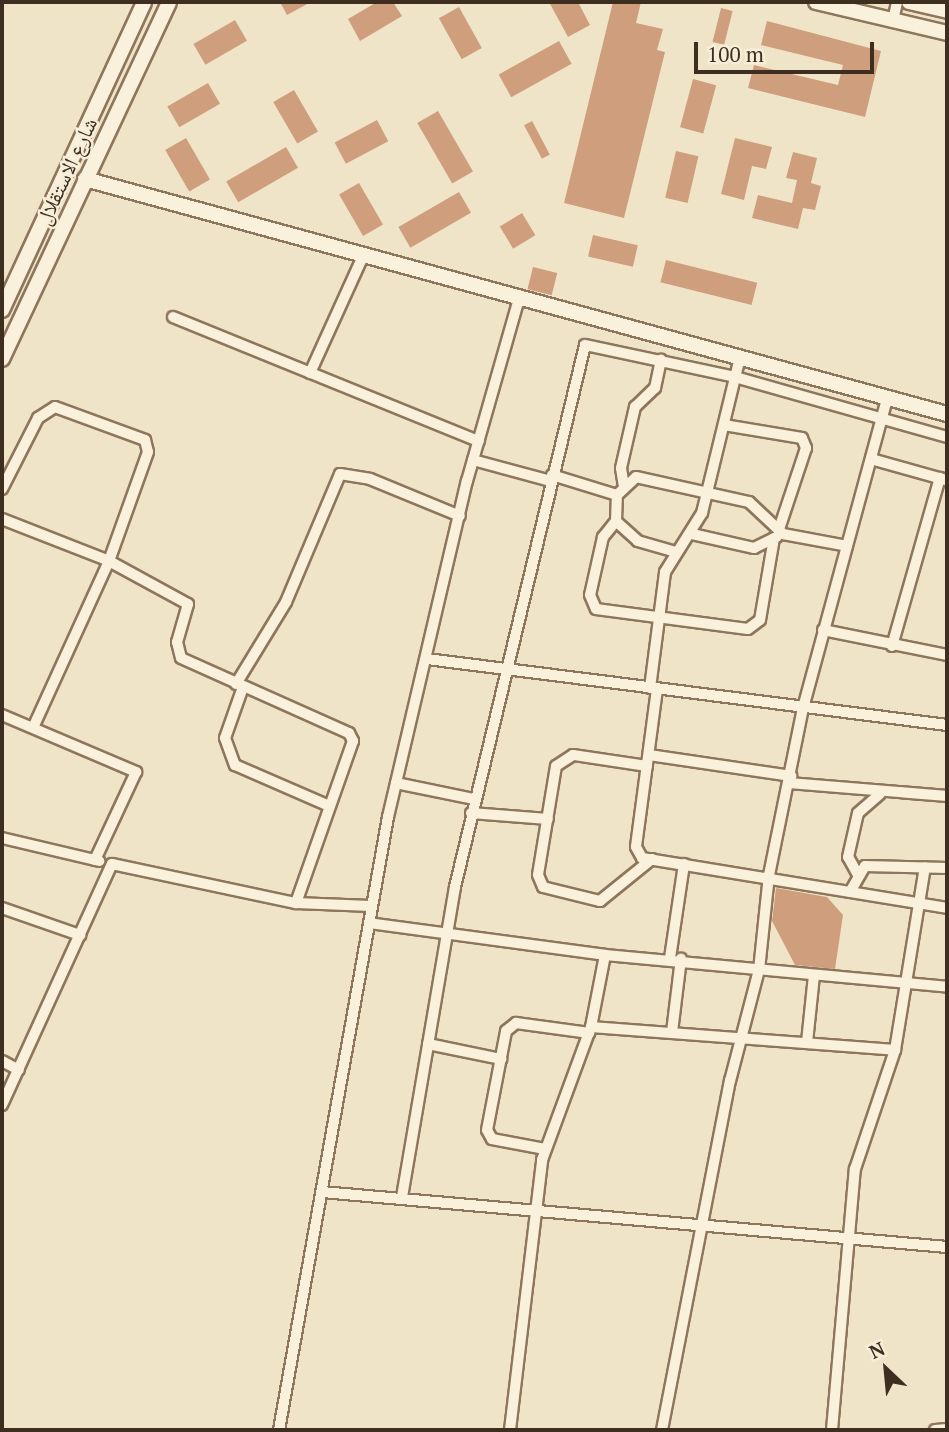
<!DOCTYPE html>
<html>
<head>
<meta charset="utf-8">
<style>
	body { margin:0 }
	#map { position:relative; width:949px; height:1432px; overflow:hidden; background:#f0e4c8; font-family:"PT Serif","Noto Naskh Arabic",serif }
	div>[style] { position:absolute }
	.building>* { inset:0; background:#cf9f7d; transform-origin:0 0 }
	.roads { filter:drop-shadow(2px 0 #8d765c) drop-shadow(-2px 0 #8d765c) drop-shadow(0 2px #8d765c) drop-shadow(0 -2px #8d765c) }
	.street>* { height:10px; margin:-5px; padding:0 5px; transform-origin:5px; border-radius:5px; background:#faf1dc }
	.secondary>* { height:14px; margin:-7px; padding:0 7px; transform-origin:7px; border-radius:7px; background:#faf1dc }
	span { translate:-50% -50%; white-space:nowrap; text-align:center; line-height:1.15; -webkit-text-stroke:5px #f7eed8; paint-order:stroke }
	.street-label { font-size:21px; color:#3d2e20 }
	.frame { position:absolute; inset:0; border:4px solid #3d2e20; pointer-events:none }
	.north { position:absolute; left:851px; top:1334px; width:70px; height:70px; -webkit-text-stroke:5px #f7eed8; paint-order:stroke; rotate:334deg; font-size:19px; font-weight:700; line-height:28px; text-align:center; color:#3d2e20 }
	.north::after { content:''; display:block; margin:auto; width:24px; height:32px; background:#3d2e20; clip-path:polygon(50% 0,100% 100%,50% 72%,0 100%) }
	.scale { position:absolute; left:694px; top:42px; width:180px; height:32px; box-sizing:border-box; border:4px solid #3d2e20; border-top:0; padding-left:9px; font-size:21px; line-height:24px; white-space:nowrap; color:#3d2e20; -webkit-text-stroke:5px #f7eed8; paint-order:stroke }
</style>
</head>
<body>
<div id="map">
	<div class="building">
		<div style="clip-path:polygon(280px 2px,311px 2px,287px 15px)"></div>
		<div style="clip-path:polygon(377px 2px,393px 2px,402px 16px,360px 41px,348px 19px)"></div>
		<div style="clip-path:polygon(549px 2px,578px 2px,590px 25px,568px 37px)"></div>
		<div style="clip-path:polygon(613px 2px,641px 2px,636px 23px,663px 29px,657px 50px,665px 52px,624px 218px,564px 203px)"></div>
		<div style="left:459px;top:7px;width:47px;height:23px;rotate:61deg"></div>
		<div style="left:721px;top:8px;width:12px;height:35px;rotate:14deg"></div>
		<div style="left:235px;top:20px;width:24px;height:48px;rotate:60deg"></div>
		<div style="clip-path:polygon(767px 21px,881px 51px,865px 117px,748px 88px,754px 65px,838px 85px,843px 65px,761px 45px)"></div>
		<div style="left:559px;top:41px;width:26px;height:69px;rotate:61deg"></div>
		<div style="left:693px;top:79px;width:24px;height:50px;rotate:15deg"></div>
		<div style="left:208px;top:83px;width:24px;height:47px;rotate:60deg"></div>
		<div style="left:294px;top:90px;width:48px;height:24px;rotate:60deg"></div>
		<div style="left:438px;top:111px;width:70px;height:24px;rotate:60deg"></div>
		<div style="left:377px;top:120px;width:24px;height:48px;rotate:62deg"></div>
		<div style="left:532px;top:121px;width:38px;height:9px;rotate:62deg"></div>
		<div style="left:186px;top:138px;width:48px;height:24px;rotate:60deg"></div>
		<div style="clip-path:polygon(735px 138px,772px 147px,766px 169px,752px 166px,744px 200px,721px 194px)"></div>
		<div style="left:286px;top:147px;width:24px;height:69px;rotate:60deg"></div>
		<div style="left:676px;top:151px;width:23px;height:48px;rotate:13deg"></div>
		<div style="clip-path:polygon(793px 152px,817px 158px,811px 183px,821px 186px,815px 210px,803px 208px,798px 229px,752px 218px,758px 195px,792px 203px,797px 180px,786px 178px)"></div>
		<div style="left:359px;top:183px;width:48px;height:23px;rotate:60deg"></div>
		<div style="left:459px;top:192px;width:24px;height:70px;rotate:60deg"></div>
		<div style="left:522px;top:213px;width:26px;height:26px;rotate:59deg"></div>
		<div style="left:593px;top:235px;width:46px;height:22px;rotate:13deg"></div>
		<div style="left:666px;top:260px;width:94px;height:23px;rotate:14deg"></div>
		<div style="left:533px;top:267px;width:25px;height:23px;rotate:14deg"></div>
		<div style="clip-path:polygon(776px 888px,827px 897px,843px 915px,835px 969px,795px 965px,772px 921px)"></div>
	</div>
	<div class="roads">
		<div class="street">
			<div style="left:893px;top:21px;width:19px;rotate:-78deg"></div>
			<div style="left:173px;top:317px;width:330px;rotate:22.1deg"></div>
			<div style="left:310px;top:373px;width:128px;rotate:-65.6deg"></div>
			<div style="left:724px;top:425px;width:79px;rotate:9.5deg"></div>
			<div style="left:802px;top:438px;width:11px;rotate:68deg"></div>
			<div style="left:806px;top:448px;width:85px;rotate:108.4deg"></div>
			<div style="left:871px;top:459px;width:78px;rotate:15.6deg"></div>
			<div style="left:473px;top:460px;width:81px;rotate:15.1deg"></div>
			<div style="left:552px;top:475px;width:68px;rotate:17.1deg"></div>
			<div style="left:624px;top:487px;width:19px;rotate:-99deg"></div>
			<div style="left:621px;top:468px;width:63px;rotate:-77.1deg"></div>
			<div style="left:635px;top:407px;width:28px;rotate:-44deg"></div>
			<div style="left:655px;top:388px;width:29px;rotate:-78deg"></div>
			<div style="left:2px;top:489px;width:80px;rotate:-63.1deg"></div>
			<div style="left:38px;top:418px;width:20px;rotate:-33deg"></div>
			<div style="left:55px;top:407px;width:96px;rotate:20.1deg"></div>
			<div style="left:145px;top:440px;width:12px;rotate:76deg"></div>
			<div style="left:148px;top:452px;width:116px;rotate:109.7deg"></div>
			<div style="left:109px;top:561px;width:90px;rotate:28.6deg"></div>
			<div style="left:188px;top:604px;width:40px;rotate:106deg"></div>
			<div style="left:177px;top:642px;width:16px;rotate:76deg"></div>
			<div style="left:181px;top:658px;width:184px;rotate:24.1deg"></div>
			<div style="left:349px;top:733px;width:9px;rotate:63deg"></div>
			<div style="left:353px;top:741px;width:172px;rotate:109.4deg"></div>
			<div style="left:2px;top:519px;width:115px;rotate:21.4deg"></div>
			<div style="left:109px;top:561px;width:183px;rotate:114.5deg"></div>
			<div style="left:616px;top:521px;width:21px;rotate:129deg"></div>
			<div style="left:603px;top:537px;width:59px;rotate:102.6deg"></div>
			<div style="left:590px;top:595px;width:15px;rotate:67deg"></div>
			<div style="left:596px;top:609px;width:153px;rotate:7.5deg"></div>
			<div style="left:748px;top:629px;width:15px;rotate:-37deg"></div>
			<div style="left:760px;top:620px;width:83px;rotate:-80.3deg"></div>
			<div style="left:692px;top:534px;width:64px;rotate:12.7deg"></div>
			<div style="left:754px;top:548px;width:25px;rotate:-26deg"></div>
			<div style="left:676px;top:552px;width:40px;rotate:-164deg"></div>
			<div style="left:638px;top:541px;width:30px;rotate:-138deg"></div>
			<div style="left:616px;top:521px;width:26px;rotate:-88deg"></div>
			<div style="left:617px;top:495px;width:26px;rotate:-43deg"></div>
			<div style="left:636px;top:477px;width:116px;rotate:12.5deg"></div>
			<div style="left:749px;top:502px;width:47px;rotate:43.3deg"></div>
			<div style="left:783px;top:534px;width:65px;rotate:10.6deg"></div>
			<div style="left:823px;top:630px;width:126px;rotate:11.4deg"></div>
			<div style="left:892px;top:646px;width:175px;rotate:-74.1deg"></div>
			<div style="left:427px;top:659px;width:524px;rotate:7.23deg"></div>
			<div style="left:236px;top:684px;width:96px;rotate:-58.6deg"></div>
			<div style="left:286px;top:602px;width:139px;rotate:-67.1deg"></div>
			<div style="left:340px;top:474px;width:30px;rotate:9deg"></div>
			<div style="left:370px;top:479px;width:97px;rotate:22.3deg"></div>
			<div style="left:243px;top:687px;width:54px;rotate:109.4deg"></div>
			<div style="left:225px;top:738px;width:29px;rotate:70deg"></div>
			<div style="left:235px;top:765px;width:100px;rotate:23.5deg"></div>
			<div style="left:650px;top:688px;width:117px;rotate:-82.6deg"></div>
			<div style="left:665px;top:572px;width:70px;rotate:-57.9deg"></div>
			<div style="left:702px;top:513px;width:156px;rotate:-76.3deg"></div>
			<div style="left:657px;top:689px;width:159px;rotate:97.6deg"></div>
			<div style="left:636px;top:847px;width:13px;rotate:61deg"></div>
			<div style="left:642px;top:858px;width:309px;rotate:9.3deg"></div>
			<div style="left:2px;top:715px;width:146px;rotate:23deg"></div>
			<div style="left:136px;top:772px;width:97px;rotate:115deg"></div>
			<div style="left:649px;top:755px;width:144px;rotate:8.4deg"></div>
			<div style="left:647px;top:766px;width:75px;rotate:-171.5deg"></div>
			<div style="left:573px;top:755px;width:20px;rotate:147deg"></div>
			<div style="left:556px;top:766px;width:110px;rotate:99.4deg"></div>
			<div style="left:538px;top:875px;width:13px;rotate:67deg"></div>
			<div style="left:543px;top:887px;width:59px;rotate:13.8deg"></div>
			<div style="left:600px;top:901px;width:67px;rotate:-38.9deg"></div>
			<div style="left:396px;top:783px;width:80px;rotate:11.6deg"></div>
			<div style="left:789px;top:783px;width:159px;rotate:4.7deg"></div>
			<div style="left:471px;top:813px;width:77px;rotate:4.5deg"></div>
			<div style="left:2px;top:838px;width:100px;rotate:13.3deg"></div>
			<div style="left:857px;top:873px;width:18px;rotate:-119deg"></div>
			<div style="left:848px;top:857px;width:45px;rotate:-77.2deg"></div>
			<div style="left:858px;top:813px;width:29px;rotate:-41deg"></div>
			<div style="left:850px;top:892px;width:30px;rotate:-60deg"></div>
			<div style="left:865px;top:866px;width:82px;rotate:1.4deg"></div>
			<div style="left:2px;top:908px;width:83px;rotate:19.1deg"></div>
			<div style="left:369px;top:923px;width:238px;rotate:7.7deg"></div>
			<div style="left:605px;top:955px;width:343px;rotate:5.3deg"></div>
			<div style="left:670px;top:958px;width:95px;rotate:-81.5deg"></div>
			<div style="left:591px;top:1027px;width:305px;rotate:4.3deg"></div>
			<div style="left:672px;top:1032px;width:74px;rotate:-83deg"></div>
			<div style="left:807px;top:1042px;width:67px;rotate:-84deg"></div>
			<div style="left:428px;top:1044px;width:75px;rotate:11.6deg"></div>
			<div style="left:2px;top:1061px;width:19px;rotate:28deg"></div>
			<div style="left:2px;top:1105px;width:265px;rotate:-65.5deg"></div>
			<div style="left:112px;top:864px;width:188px;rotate:12deg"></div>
			<div style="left:296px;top:903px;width:75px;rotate:2.3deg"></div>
			<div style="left:545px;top:1149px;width:54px;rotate:-169.3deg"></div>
			<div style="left:492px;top:1139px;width:10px;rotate:-119deg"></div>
			<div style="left:487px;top:1130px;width:101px;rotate:-79.1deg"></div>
			<div style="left:506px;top:1031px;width:13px;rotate:-39deg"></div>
			<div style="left:516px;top:1023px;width:74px;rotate:7.8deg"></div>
			<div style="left:322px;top:1192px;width:627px;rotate:5.03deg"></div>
			<div style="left:402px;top:1197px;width:314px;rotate:-80.3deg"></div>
			<div style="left:455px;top:887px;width:557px;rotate:-76.51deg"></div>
			<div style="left:585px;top:345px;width:153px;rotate:12deg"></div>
			<div style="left:735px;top:377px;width:220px;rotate:15.8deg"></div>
			<div style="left:279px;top:1430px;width:623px;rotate:-79.92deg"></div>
			<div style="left:388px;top:817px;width:345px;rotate:-76.8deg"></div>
			<div style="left:467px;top:481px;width:186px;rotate:-74.1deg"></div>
			<div style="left:510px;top:1430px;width:272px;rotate:-83.2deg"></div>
			<div style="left:542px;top:1160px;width:142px;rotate:-69.8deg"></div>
			<div style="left:591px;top:1027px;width:73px;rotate:-79deg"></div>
			<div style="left:662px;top:1430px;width:356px;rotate:-79deg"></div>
			<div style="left:730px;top:1081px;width:115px;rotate:-75.4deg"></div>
			<div style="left:759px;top:970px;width:96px;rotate:-84deg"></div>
			<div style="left:769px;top:875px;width:170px;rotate:-78.5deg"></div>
			<div style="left:803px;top:708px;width:320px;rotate:-74.8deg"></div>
			<div style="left:832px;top:1430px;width:262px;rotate:-85deg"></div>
			<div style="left:855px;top:1169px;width:126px;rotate:-71.4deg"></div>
			<div style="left:895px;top:1050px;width:185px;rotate:-80.7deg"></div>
			<div style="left:935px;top:1430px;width:12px;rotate:-5deg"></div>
		</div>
		<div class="secondary">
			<div style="left:816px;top:2px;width:135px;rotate:13.3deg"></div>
			<div style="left:909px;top:2px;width:39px;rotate:13deg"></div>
			<div style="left:85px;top:179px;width:893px;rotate:15.25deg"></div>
			<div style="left:2px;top:310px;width:339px;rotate:-65.2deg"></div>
			<div style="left:2px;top:359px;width:394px;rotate:-64.9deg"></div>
		</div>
	</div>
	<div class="street-label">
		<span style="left:66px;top:171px;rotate:-65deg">شارع الاستقلال</span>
	</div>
	<div class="frame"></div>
	<div class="north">N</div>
	<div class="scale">100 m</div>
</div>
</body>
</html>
